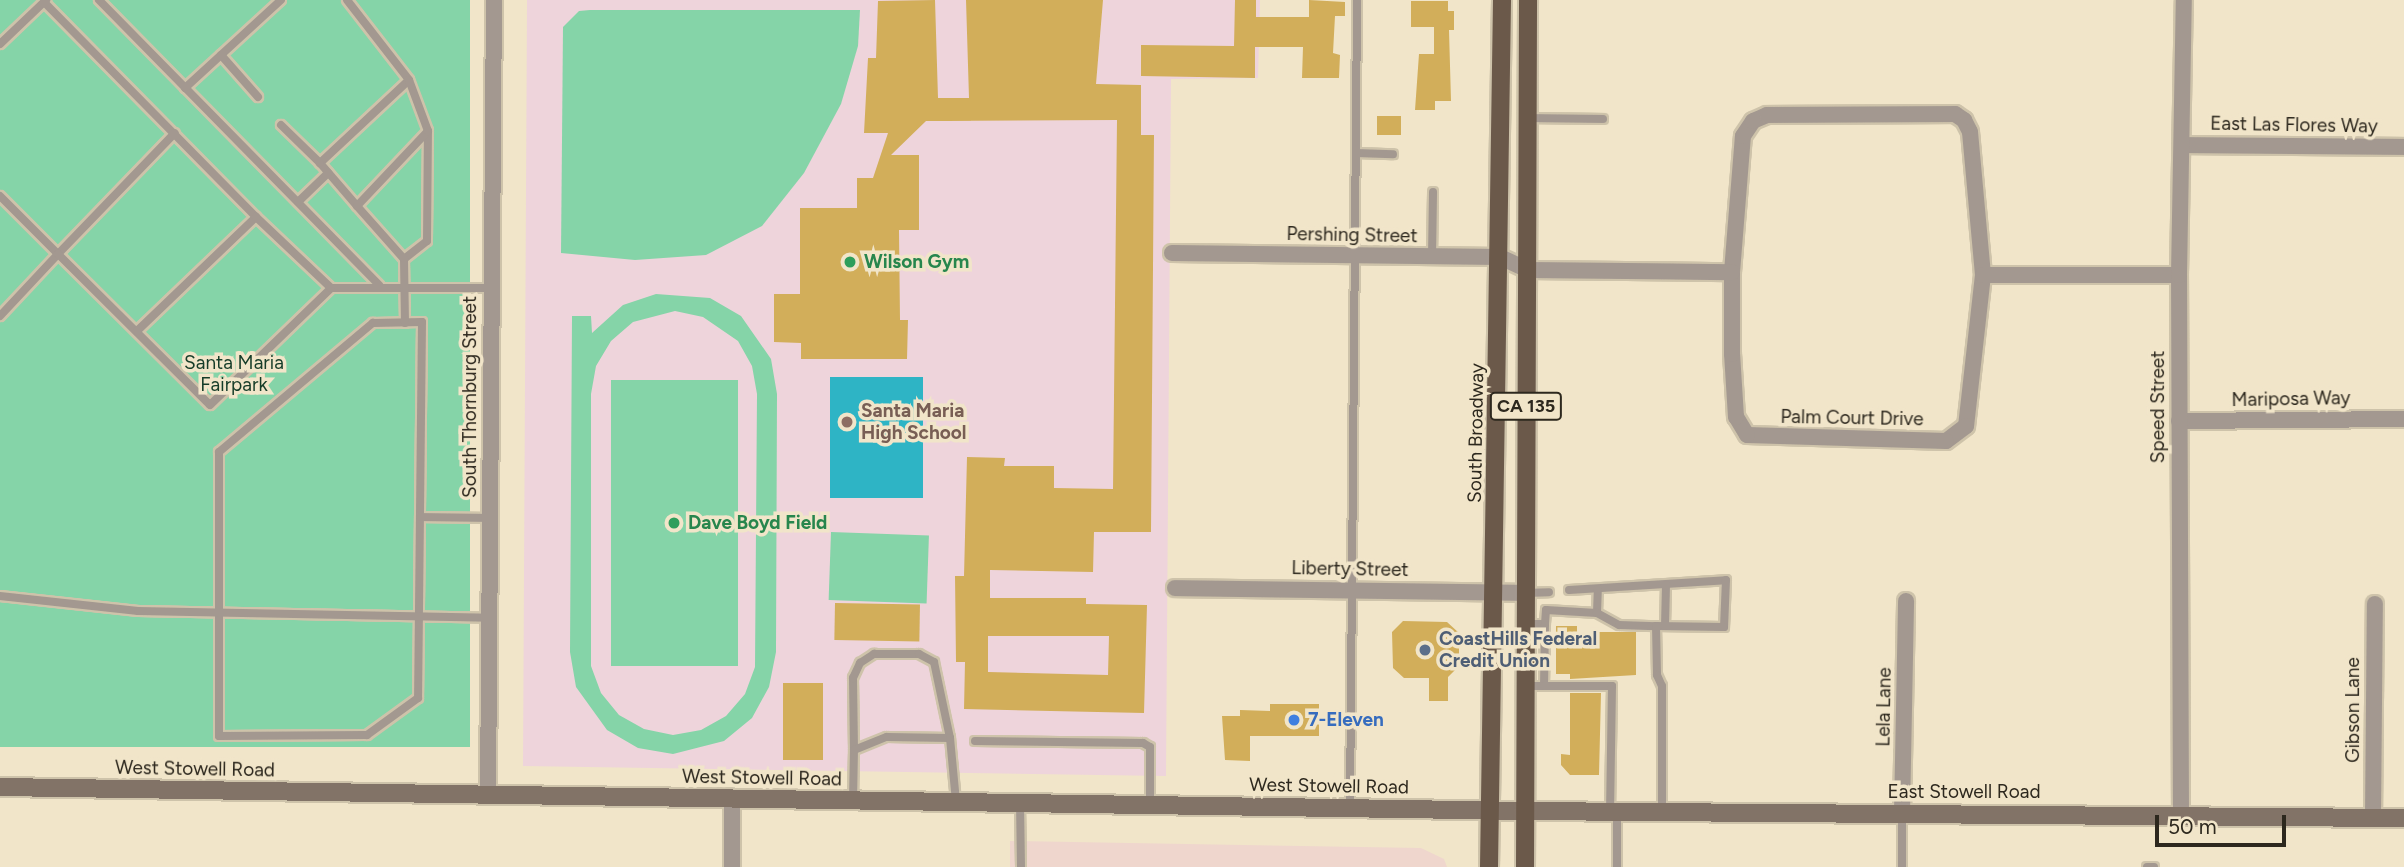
<!DOCTYPE html>
<html>
<head>
<meta charset="utf-8">
<style>
	body { margin:0 }
	#map { position:relative; width:2404px; height:867px; overflow:hidden; background:#f1e5c9; font-family:Figtree,sans-serif }
	div>[style] { position:absolute }
	.commercial>* { inset:0; background:#efd6cd }
	.education>* { inset:0; background:#eed4db }
	.green>* { inset:0; background:#85d4a8; transform-origin:0 0 }
	.water>* { inset:0; background:#2eb4c5; transform-origin:0 0 }
	.building>* { inset:0; background:#d2ae5a; transform-origin:0 0 }
	.roads { filter:drop-shadow(2px 0 #cec3aa) drop-shadow(-2px 0 #cec3aa) drop-shadow(0 2px #cec3aa) drop-shadow(0 -2px #cec3aa) }
	.lane>* { height:8px; margin:-4px; padding:0 4px; transform-origin:4px; border-radius:4px; background:#a39890 }
	.street>* { height:16px; margin:-8px; padding:0 8px; transform-origin:8px; border-radius:8px; background:#a39890 }
	.secondary>* { height:18px; margin:-9px; padding:0 9px; transform-origin:9px; border-radius:9px; background:#827367 }
	.primary>* { height:18px; margin:-9px; padding:0 9px; transform-origin:9px; border-radius:9px; background:#6b594a }
	.dots>* { width:19px; height:19px; translate:-50% -50%; box-sizing:border-box; border:4px solid #f1e5c9; border-radius:50% }
	span { translate:-50% -50%; white-space:nowrap; text-align:center; line-height:1.15; -webkit-text-stroke:7px #f1e5c9; paint-order:stroke }
	.shield-label span { padding:2px 5px; background:#f1e5c9; border:2px solid; border-radius:5px; -webkit-text-stroke-width:0 }
	.shield-label { font-size:18px; color:#2d281e; font-weight:700 }
	.street-label { font-size:19px; color:#2d281e }
	.leisure-label { font-size:19px; color:#27864d; font-weight:700 }
	.left { translate:0 -50%; text-align:left }
	.park-label { font-size:19px; color:#153c28 }
	.education-label { font-size:19px; color:#785e54; font-weight:700 }
	.service-label { font-size:19px; color:#4e5e75; font-weight:700 }
	.shop-label { font-size:19px; color:#366cbe; font-weight:700 }
	.scale { position:absolute; left:2155px; top:815px; width:131px; height:32px; box-sizing:border-box; border:4px solid #2d281e; border-top:0; padding-left:9px; font-size:21px; line-height:24px; white-space:nowrap; color:#2d281e; -webkit-text-stroke:5px #f1e5c9; paint-order:stroke }
</style>
</head>
<body>
<div id="map">
	<div class="commercial">
		<div style="clip-path:polygon(1010px 841px,1421px 848px,1444px 859px,1447px 867px,1010px 867px)"></div>
	</div>
	<div class="education">
		<div style="clip-path:polygon(527px 0,1260px 0,1258px 78px,1171px 79px,1166px 776px,523px 766px)"></div>
	</div>
	<div class="green">
		<div style="left:0;top:0;width:470px;height:747px"></div>
		<div style="clip-path:polygon(590px 10px,860px 10px,858px 46px,841px 104px,804px 173px,762px 226px,706px 255px,635px 260px,561px 253px,563px 27px,579px 11px)"></div>
		<div style="clip-path:polygon(evenodd,656px 294px,710px 298px,741px 316px,771px 359px,777px 394px,776px 652px,769px 687px,752px 718px,724px 741px,673px 754px,638px 748px,607px 730px,576px 687px,570px 652px,572px 316px,591px 316px,592px 333px,623px 305px,656px 294px,675px 311px,703px 317px,738px 341px,752px 366px,757px 394px,755px 667px,745px 694px,726px 716px,701px 730px,673px 735px,644px 729px,619px 715px,601px 693px,591px 666px,591px 394px,596px 366px,611px 341px,633px 322px,675px 311px)"></div>
		<div style="left:611px;top:380px;width:127px;height:286px"></div>
		<div style="left:831px;top:532px;width:98px;height:68px;rotate:2deg"></div>
	</div>
	<div class="water">
		<div style="left:830px;top:377px;width:93px;height:121px"></div>
	</div>
	<div class="building">
		<div style="clip-path:polygon(evenodd,935px 0,938px 98px,969px 98px,966px 0,1103px 0,1096px 84px,1141px 85px,1141px 135px,1154px 135px,1151px 532px,1094px 532px,1093px 572px,990px 570px,990px 598px,1086px 598px,1086px 604px,1147px 605px,1144px 713px,964px 709px,965px 662px,956px 662px,955px 576px,964px 576px,967px 457px,1005px 458px,1004px 466px,1054px 466px,1054px 488px,1113px 489px,1117px 120px,926px 121px,891px 155px,919px 155px,919px 230px,899px 230px,900px 320px,908px 320px,907px 359px,801px 359px,801px 343px,774px 342px,774px 294px,800px 294px,800px 208px,857px 208px,857px 178px,873px 178px,888px 133px,864px 133px,868px 58px,876px 58px,878px 1px,935px 0,988px 636px,1109px 636px,1108px 675px,988px 672px,988px 636px)"></div>
		<div style="clip-path:polygon(1235px 0,1256px 0,1256px 17px,1309px 17px,1309px 0,1345px 2px,1345px 16px,1335px 16px,1333px 53px,1340px 55px,1339px 78px,1302px 78px,1303px 47px,1255px 47px,1255px 78px,1141px 76px,1141px 45px,1234px 46px)"></div>
		<div style="clip-path:polygon(1411px 1px,1448px 1px,1448px 11px,1454px 11px,1454px 30px,1449px 30px,1451px 101px,1435px 101px,1435px 110px,1415px 110px,1419px 54px,1434px 54px,1434px 27px,1411px 27px)"></div>
		<div style="left:1377px;top:116px;width:24px;height:19px"></div>
		<div style="left:835px;top:603px;width:85px;height:37px;rotate:1deg"></div>
		<div style="clip-path:polygon(1403px 621px,1447px 622px,1459px 633px,1459px 666px,1448px 677px,1448px 701px,1429px 701px,1429px 678px,1404px 678px,1393px 668px,1392px 632px)"></div>
		<div style="clip-path:polygon(1556px 626px,1577px 626px,1577px 632px,1636px 632px,1636px 675px,1570px 679px,1570px 674px,1556px 674px)"></div>
		<div style="left:783px;top:683px;width:40px;height:77px"></div>
		<div style="clip-path:polygon(1570px 693px,1601px 693px,1599px 775px,1570px 775px,1561px 765px,1561px 754px,1570px 755px)"></div>
		<div style="clip-path:polygon(1270px 704px,1319px 704px,1319px 736px,1250px 736px,1250px 761px,1225px 760px,1222px 716px,1240px 716px,1240px 710px,1270px 711px)"></div>
	</div>
	<div class="roads">
		<div class="lane">
			<div style="left:99px;top:0;width:400px;rotate:45.5deg"></div>
			<div style="left:347px;top:0;width:101px;rotate:52.2deg"></div>
			<div style="left:409px;top:80px;width:122px;rotate:137deg"></div>
			<div style="left:320px;top:163px;width:57px;rotate:49.3deg"></div>
			<div style="left:44px;top:2px;width:302px;rotate:45.4deg"></div>
			<div style="left:0;top:44px;width:64px;rotate:-43.7deg"></div>
			<div style="left:221px;top:55px;width:56px;rotate:48.6deg"></div>
			<div style="left:185px;top:88px;width:130px;rotate:-42.5deg"></div>
			<div style="left:1528px;top:118px;width:75px;rotate:0.8deg"></div>
			<div style="left:281px;top:125px;width:54px;rotate:44.3deg"></div>
			<div style="left:1356px;top:153px;width:37px;rotate:2deg"></div>
			<div style="left:0;top:196px;width:82px;rotate:45deg"></div>
			<div style="left:58px;top:254px;width:168px;rotate:-46deg"></div>
			<div style="left:298px;top:202px;width:42px;rotate:-44deg"></div>
			<div style="left:1432px;top:257px;width:65px;rotate:-89.1deg"></div>
			<div style="left:404px;top:259px;width:29px;rotate:-38deg"></div>
			<div style="left:427px;top:241px;width:110px;rotate:-89.5deg"></div>
			<div style="left:0;top:316px;width:85px;rotate:-46.9deg"></div>
			<div style="left:58px;top:254px;width:214px;rotate:44.8deg"></div>
			<div style="left:210px;top:405px;width:168px;rotate:-44deg"></div>
			<div style="left:331px;top:288px;width:161px"></div>
			<div style="left:422px;top:322px;width:376px;rotate:90.6deg"></div>
			<div style="left:418px;top:698px;width:63px;rotate:144deg"></div>
			<div style="left:367px;top:735px;width:148px;rotate:179.6deg"></div>
			<div style="left:219px;top:736px;width:284px;rotate:-90deg"></div>
			<div style="left:219px;top:452px;width:201px;rotate:-40deg"></div>
			<div style="left:373px;top:323px;width:49px;rotate:-1.2deg"></div>
			<div style="left:405px;top:323px;width:64px;rotate:-90.9deg"></div>
			<div style="left:404px;top:259px;width:71px;rotate:-131.6deg"></div>
			<div style="left:357px;top:206px;width:103px;rotate:-46.6deg"></div>
			<div style="left:428px;top:131px;width:54px;rotate:-110.4deg"></div>
			<div style="left:137px;top:331px;width:165px;rotate:-43.8deg"></div>
			<div style="left:256px;top:217px;width:103px;rotate:43.4deg"></div>
			<div style="left:420px;top:517px;width:70px;rotate:0.8deg"></div>
			<div style="left:1569px;top:590px;width:157px;rotate:-3.6deg"></div>
			<div style="left:1726px;top:580px;width:47px;rotate:92.4deg"></div>
			<div style="left:1724px;top:627px;width:68px;rotate:-179.2deg"></div>
			<div style="left:1525px;top:593px;width:24px;rotate:-2deg"></div>
			<div style="left:0;top:596px;width:139px;rotate:6.2deg"></div>
			<div style="left:138px;top:611px;width:352px;rotate:1.1deg"></div>
			<div style="left:1597px;top:613px;width:24px;rotate:-88deg"></div>
			<div style="left:1525px;top:624px;width:20px"></div>
			<div style="left:1545px;top:624px;width:62px;rotate:90.9deg"></div>
			<div style="left:1544px;top:686px;width:18px;rotate:180deg"></div>
			<div style="left:1545px;top:624px;width:14px;rotate:-86deg"></div>
			<div style="left:1546px;top:610px;width:51px;rotate:3.4deg"></div>
			<div style="left:1597px;top:613px;width:25px;rotate:29deg"></div>
			<div style="left:1619px;top:625px;width:37px;rotate:2deg"></div>
			<div style="left:1656px;top:626px;width:49px;rotate:88.8deg"></div>
			<div style="left:1657px;top:675px;width:12px;rotate:66deg"></div>
			<div style="left:1662px;top:686px;width:126px;rotate:90deg"></div>
			<div style="left:1665px;top:626px;width:41px;rotate:-88.6deg"></div>
			<div style="left:1544px;top:686px;width:68px"></div>
			<div style="left:1612px;top:686px;width:125px;rotate:90.9deg"></div>
			<div style="left:975px;top:741px;width:168px;rotate:0.7deg"></div>
			<div style="left:1143px;top:743px;width:8px;rotate:30deg"></div>
			<div style="left:1150px;top:747px;width:57px;rotate:90deg"></div>
			<div style="left:854px;top:750px;width:72px;rotate:-90.8deg"></div>
			<div style="left:853px;top:678px;width:17px;rotate:-65deg"></div>
			<div style="left:860px;top:663px;width:17px;rotate:-33deg"></div>
			<div style="left:874px;top:654px;width:45px"></div>
			<div style="left:919px;top:654px;width:17px;rotate:28deg"></div>
			<div style="left:934px;top:662px;width:78px;rotate:78.1deg"></div>
			<div style="left:853px;top:801px;width:51px;rotate:-88.9deg"></div>
			<div style="left:854px;top:750px;width:35px;rotate:-22deg"></div>
			<div style="left:887px;top:737px;width:63px;rotate:0.9deg"></div>
			<div style="left:950px;top:738px;width:64px;rotate:84.6deg"></div>
			<div style="left:1020px;top:803px;width:64px;rotate:89.1deg"></div>
			<div style="left:1350px;top:808px;width:808px;rotate:-89.5deg"></div>
			<div style="left:1617px;top:812px;width:55px;rotate:90deg"></div>
			<div style="left:1902px;top:867px;width:54px;rotate:-90deg"></div>
			<div style="left:2147px;top:867px;width:7px"></div>
		</div>
		<div class="street">
			<div style="left:1955px;top:114px;width:11px;rotate:34deg"></div>
			<div style="left:1964px;top:120px;width:13px;rotate:63deg"></div>
			<div style="left:1970px;top:132px;width:144px;rotate:84.8deg"></div>
			<div style="left:1983px;top:275px;width:152px;rotate:96.4deg"></div>
			<div style="left:1966px;top:426px;width:25px;rotate:143deg"></div>
			<div style="left:1946px;top:441px;width:199px;rotate:-178.3deg"></div>
			<div style="left:1747px;top:435px;width:21px;rotate:-121deg"></div>
			<div style="left:1736px;top:417px;width:63px;rotate:-93.6deg"></div>
			<div style="left:1732px;top:354px;width:82px;rotate:-90deg"></div>
			<div style="left:1732px;top:272px;width:136px;rotate:-85.4deg"></div>
			<div style="left:1743px;top:136px;width:18px;rotate:-56deg"></div>
			<div style="left:1753px;top:121px;width:15px;rotate:-23deg"></div>
			<div style="left:1767px;top:115px;width:188px;rotate:-0.3deg"></div>
			<div style="left:2183px;top:145px;width:221px;rotate:0.5deg"></div>
			<div style="left:1172px;top:253px;width:328px;rotate:0.7deg"></div>
			<div style="left:1500px;top:257px;width:31px;rotate:25deg"></div>
			<div style="left:1528px;top:270px;width:204px;rotate:0.6deg"></div>
			<div style="left:1983px;top:275px;width:196px"></div>
			<div style="left:2179px;top:421px;width:225px;rotate:-0.5deg"></div>
			<div style="left:1175px;top:588px;width:350px;rotate:0.8deg"></div>
			<div style="left:488px;top:795px;width:795px;rotate:-89.57deg"></div>
			<div style="left:1902px;top:813px;width:212px;rotate:-88.9deg"></div>
			<div style="left:2181px;top:814px;width:539px;rotate:-90.21deg"></div>
			<div style="left:2179px;top:275px;width:275px;rotate:-89deg"></div>
			<div style="left:2373px;top:817px;width:213px;rotate:-89.5deg"></div>
			<div style="left:732px;top:867px;width:68px;rotate:-90deg"></div>
		</div>
		<div class="secondary">
			<div style="left:0;top:787px;width:1523px;rotate:0.9deg"></div>
			<div style="left:1523px;top:811px;width:881px;rotate:0.46deg"></div>
		</div>
		<div class="primary">
			<div style="left:1489px;top:867px;width:867px;rotate:-89.14deg"></div>
			<div style="left:1525px;top:867px;width:867px;rotate:-89.8deg"></div>
		</div>
	</div>
	<div class="dots">
		<div style="left:850px;top:262px;background:#2e9e5b"></div>
		<div style="left:847px;top:422px;background:#8d6e63"></div>
		<div style="left:674px;top:523px;background:#2e9e5b"></div>
		<div style="left:1425px;top:650px;background:#5c6f8a"></div>
		<div style="left:1294px;top:720px;background:#3f7fe0"></div>
	</div>
	<div class="shield-label">
		<span style="left:1526px;top:406px">CA 135</span>
	</div>
	<div class="street-label">
		<span style="left:2294px;top:125px;rotate:1deg">East Las Flores Way</span>
		<span style="left:1352px;top:235px;rotate:1deg">Pershing Street</span>
		<span style="left:470px;top:397px;rotate:-90deg">South Thornburg Street</span>
		<span style="left:2291px;top:399px;rotate:-1deg">Mariposa Way</span>
		<span style="left:2158px;top:407px;rotate:-90deg">Speed Street</span>
		<span style="left:1852px;top:418px;rotate:1deg">Palm Court Drive</span>
		<span style="left:1476px;top:433px;rotate:-89deg">South Broadway</span>
		<span style="left:1350px;top:569px;rotate:1deg">Liberty Street</span>
		<span style="left:1884px;top:707px;rotate:-89deg">Lela Lane</span>
		<span style="left:2353px;top:710px;rotate:-90deg">Gibson Lane</span>
		<span style="left:195px;top:769px;rotate:1deg">West Stowell Road</span>
		<span style="left:762px;top:778px;rotate:1deg">West Stowell Road</span>
		<span style="left:1329px;top:786px;rotate:1deg">West Stowell Road</span>
		<span style="left:1964px;top:792px">East Stowell Road</span>
	</div>
	<div class="leisure-label">
		<span class="left" style="left:864px;top:262px">Wilson Gym</span>
		<span class="left" style="left:688px;top:523px">Dave Boyd Field</span>
	</div>
	<div class="park-label">
		<span style="left:234px;top:374px">Santa Maria<br>Fairpark</span>
	</div>
	<div class="education-label">
		<span class="left" style="left:861px;top:422px">Santa Maria<br>High School</span>
	</div>
	<div class="service-label">
		<span class="left" style="left:1439px;top:650px">CoastHills Federal<br>Credit Union</span>
	</div>
	<div class="shop-label">
		<span class="left" style="left:1308px;top:720px">7-Eleven</span>
	</div>
	<div class="scale">50 m</div>
</div>
</body>
</html>
